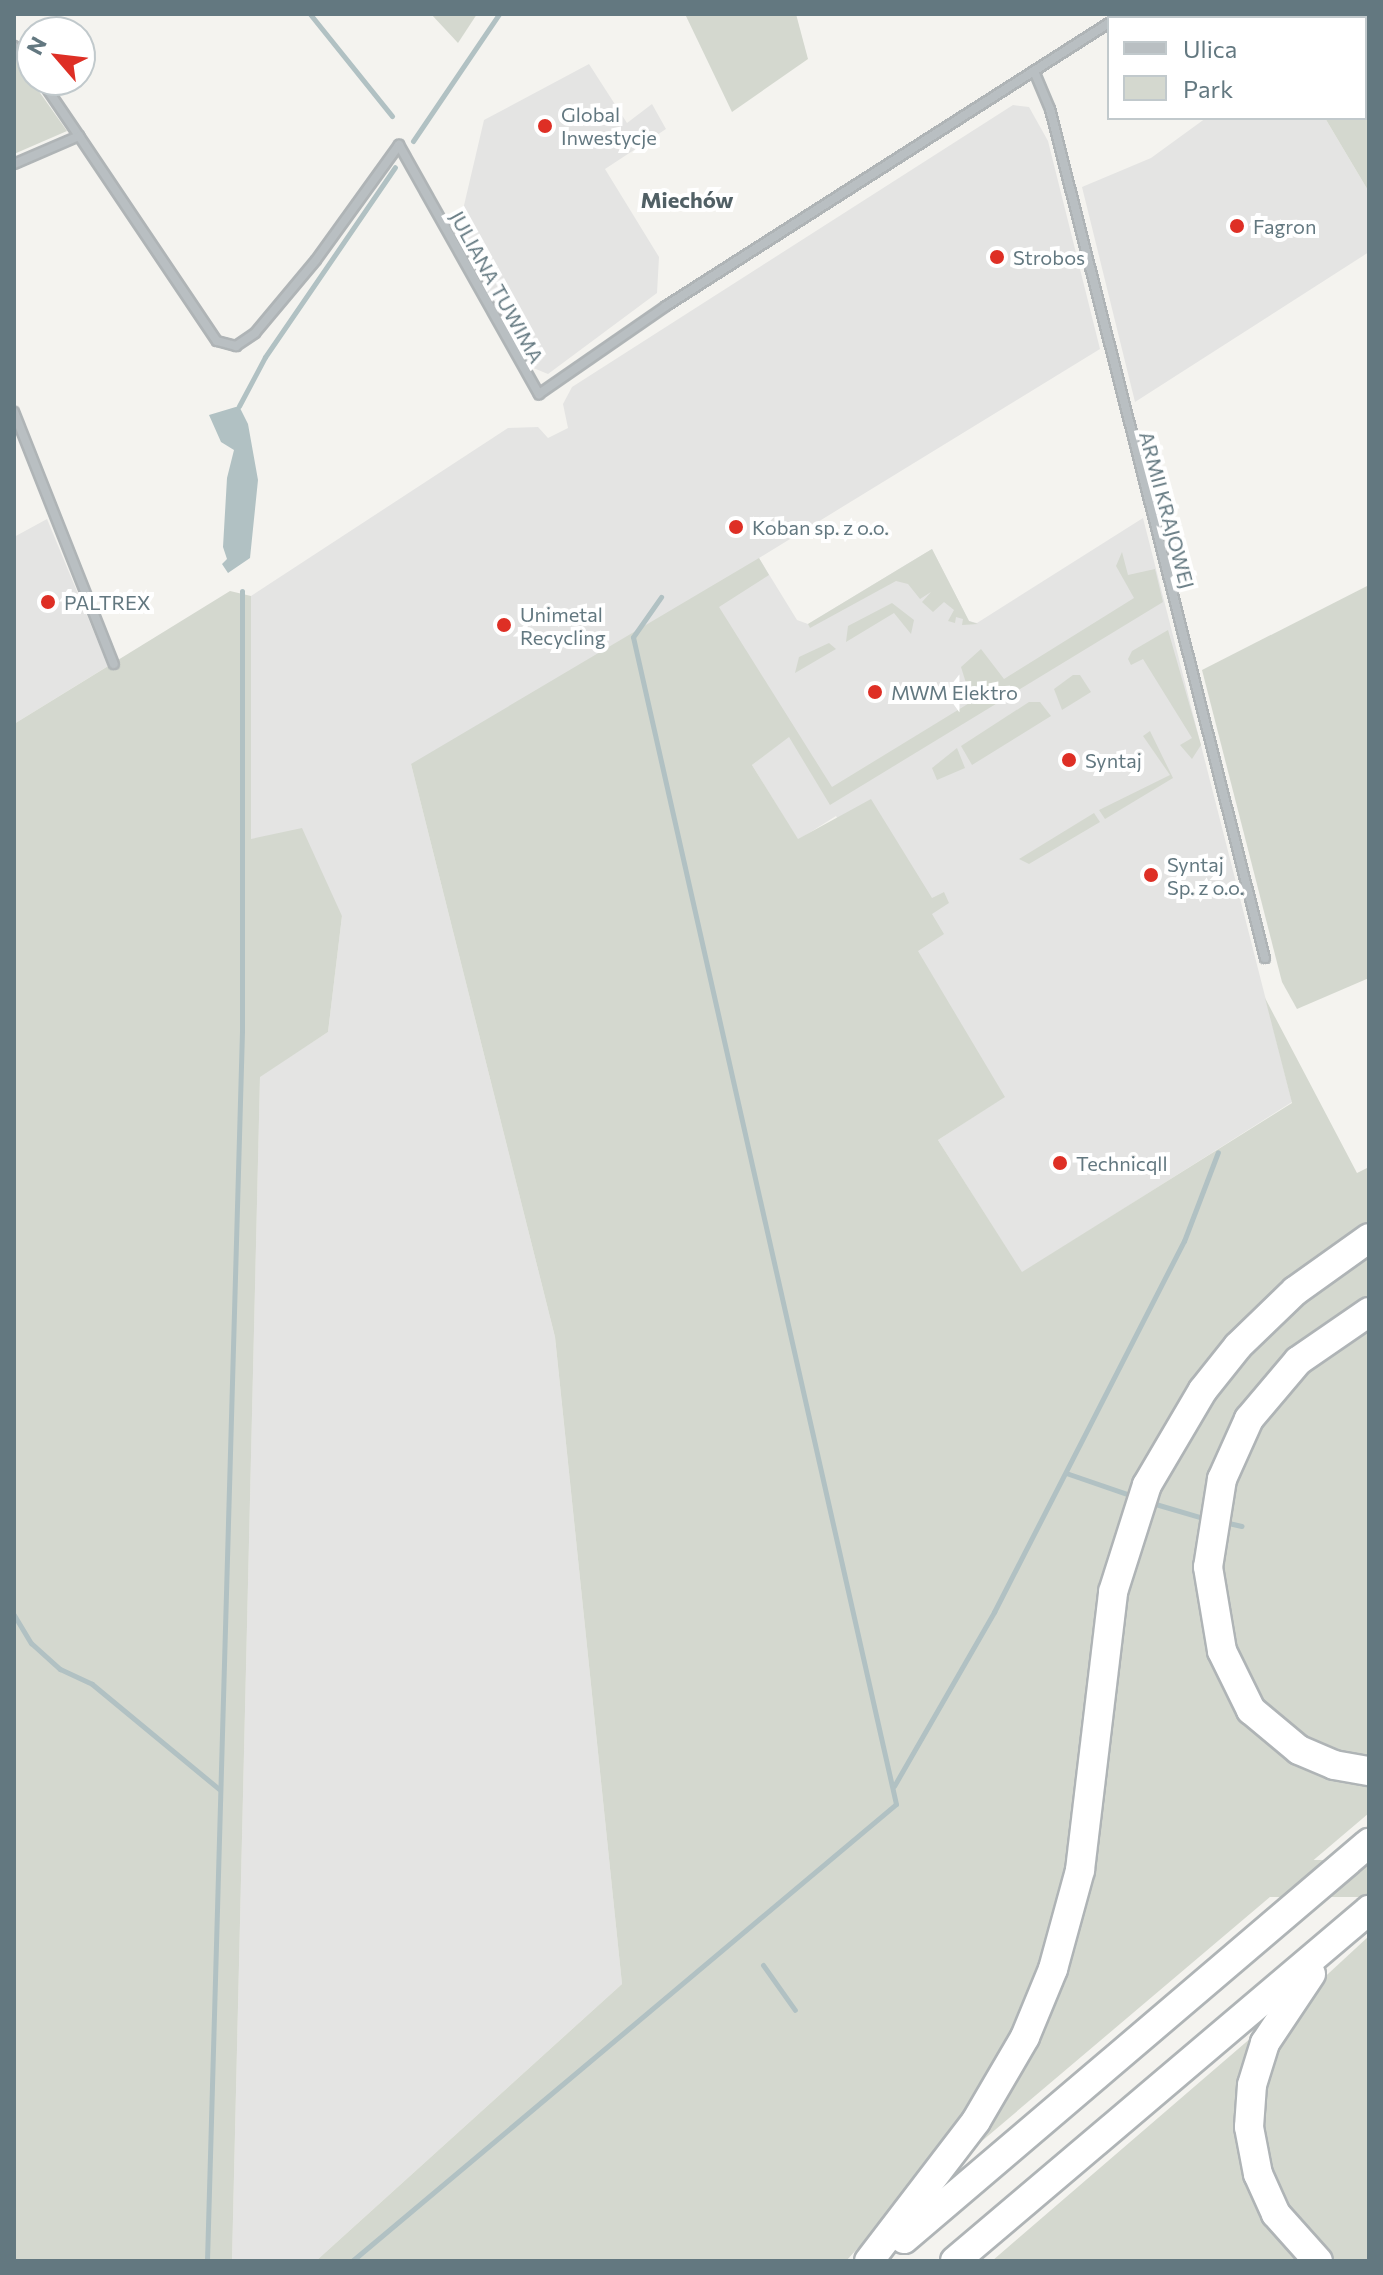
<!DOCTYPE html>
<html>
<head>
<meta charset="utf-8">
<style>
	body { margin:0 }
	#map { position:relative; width:1383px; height:2275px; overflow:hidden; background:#f4f3ef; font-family:Commissioner,sans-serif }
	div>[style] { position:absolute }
	.built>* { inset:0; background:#e4e4e3 }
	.green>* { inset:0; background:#d4d8cf; transform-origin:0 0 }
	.water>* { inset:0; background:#b1c1c3 }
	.stream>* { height:5px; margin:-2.5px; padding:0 2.5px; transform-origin:2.5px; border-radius:2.5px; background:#b1c1c3 }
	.roads { filter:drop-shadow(2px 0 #afb4b6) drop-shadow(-2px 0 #afb4b6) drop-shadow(0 2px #afb4b6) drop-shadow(0 -2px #afb4b6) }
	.street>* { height:8px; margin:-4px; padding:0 4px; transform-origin:4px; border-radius:4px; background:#b9bfc2 }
	.highway>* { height:28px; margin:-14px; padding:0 14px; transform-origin:14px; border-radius:14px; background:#fff }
	.dots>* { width:22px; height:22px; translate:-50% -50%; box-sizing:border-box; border:4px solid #fff; border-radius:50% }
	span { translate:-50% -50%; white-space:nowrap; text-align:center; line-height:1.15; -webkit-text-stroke:8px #fff; paint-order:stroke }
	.poi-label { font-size:20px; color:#637880 }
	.left { translate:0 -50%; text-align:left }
	.street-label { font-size:20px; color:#637880 }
	.neighbourhood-label { font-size:22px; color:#516065; font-weight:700 }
	.frame { position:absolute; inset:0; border:16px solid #637880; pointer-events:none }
	.legend { position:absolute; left:1107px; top:16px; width:260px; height:104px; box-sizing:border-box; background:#fff; border:2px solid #c1c9cc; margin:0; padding:10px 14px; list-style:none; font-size:24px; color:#637880 }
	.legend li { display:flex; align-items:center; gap:16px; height:40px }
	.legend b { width:40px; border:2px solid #c1c9cc }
	.north { position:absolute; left:16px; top:16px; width:80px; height:80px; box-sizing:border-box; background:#fff; border:2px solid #c1c9cc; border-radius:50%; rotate:298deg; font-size:22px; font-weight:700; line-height:32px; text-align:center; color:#637880 }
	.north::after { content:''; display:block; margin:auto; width:28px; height:36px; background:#de2f25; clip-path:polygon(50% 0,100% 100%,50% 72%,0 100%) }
</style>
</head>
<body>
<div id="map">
	<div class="built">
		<div style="clip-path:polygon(589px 64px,627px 123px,652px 104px,666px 129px,605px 169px,659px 257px,657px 293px,548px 374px,521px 363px,458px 231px,484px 120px)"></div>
		<div style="clip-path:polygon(1013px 105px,1029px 107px,1048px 141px,1100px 349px,759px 558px,797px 620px,808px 624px,932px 549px,969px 621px,977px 623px,1143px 518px,1292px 1102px,1022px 1273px,938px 1140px,1004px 1097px,836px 816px,798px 840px,752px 765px,789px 736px,411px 764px,555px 1337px,622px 1984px,316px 2261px,232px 2261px,260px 1076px,328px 1032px,342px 916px,251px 839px,251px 596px,508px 428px,538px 427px,548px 438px,568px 428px,563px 404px,572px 387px)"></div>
		<div style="clip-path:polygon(1206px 118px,1325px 118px,1369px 192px,1369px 252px,1135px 402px,1082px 187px,1151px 158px)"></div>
		<div style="clip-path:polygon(47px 519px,108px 666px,14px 724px,14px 537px)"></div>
	</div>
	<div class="green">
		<div style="clip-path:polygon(431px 14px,477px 14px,458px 43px)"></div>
		<div style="clip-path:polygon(685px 14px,796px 14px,808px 59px,732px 112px)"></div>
		<div style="clip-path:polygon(1369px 16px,1369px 192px,1325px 118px,1365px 118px)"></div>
		<div style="clip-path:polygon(14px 56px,67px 131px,14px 154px)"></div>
		<div style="clip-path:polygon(932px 549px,969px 621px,978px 624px,962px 625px,963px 619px,956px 617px,955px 623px,948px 621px,954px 610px,944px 602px,933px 612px,922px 602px,931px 592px,920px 599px,908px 584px,896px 581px,810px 628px,808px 624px)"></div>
		<div style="clip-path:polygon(1122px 552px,1128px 575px,1155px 569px,1163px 602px,830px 805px,789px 737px,752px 765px,798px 839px,871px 799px,932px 898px,944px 892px,949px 903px,932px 914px,944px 934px,918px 951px,1005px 1097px,938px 1140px,1022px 1272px,1292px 1103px,1265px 998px,1357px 1173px,1369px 1167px,1369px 1228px,1191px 1385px,1132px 1491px,1101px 1589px,1077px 1822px,1050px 1947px,993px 2075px,914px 2187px,846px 2261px,316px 2261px,622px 1984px,555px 1337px,411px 764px,759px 558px,769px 575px,719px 607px,832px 787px,971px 702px,961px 686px,966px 683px,961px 667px,981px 649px,1004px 679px,1134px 598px,1116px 566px)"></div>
		<div style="clip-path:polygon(1369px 585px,1369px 978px,1297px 1009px,1282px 982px,1202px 670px)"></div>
		<div style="clip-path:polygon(230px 591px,251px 596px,251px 839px,302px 828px,342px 916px,328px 1032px,260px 1077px,232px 2261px,14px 2261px,14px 724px)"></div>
		<div style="clip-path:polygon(892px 603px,914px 620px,911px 634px,894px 613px,846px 642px,848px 626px)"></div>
		<div style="clip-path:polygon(1168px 630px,1201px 745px,1192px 759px,1180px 745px,1192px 738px,1143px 659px,1131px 665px,1128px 659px,1132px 651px)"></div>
		<div style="clip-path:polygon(829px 643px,836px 649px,795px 673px,799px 657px)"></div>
		<div style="clip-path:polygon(1073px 675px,1080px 675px,1091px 692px,1062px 710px,1054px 689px)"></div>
		<div style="clip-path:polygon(1029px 702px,1040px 702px,1051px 716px,972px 765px,961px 746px)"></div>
		<div style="clip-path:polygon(1150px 731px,1173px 778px,1105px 819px,1099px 810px,1170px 775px,1143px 736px)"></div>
		<div style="clip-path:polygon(957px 748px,965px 768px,937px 780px,932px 768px)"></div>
		<div style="clip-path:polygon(1094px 813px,1100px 822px,1029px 864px,1019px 859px)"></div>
		<div style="clip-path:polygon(1369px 1250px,1369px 1298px,1304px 1337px,1249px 1395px,1209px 1481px,1198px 1542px,1202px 1618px,1229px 1698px,1265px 1741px,1288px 1757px,1369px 1783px,1369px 1813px,963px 2157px,1040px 2028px,1133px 1549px,1189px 1428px,1263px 1333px)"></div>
		<div style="clip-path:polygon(1369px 1325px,1369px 1756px,1318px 1746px,1271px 1712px,1254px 1690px,1230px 1632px,1220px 1559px,1231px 1489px,1259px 1426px,1314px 1359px)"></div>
		<div style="left:1369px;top:1860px;width:37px;height:620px;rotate:90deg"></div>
		<div style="clip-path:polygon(1369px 1936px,1369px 2261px,1335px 2261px,1317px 2248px,1280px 2201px,1261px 2142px,1264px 2077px,1302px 1998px)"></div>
		<div style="clip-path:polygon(1259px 2031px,1239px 2109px,1303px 2261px,992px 2261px)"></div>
	</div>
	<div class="water">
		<div style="clip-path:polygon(239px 406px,248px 424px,258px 480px,250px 558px,228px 573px,222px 564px,227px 559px,223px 547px,227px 478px,234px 450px,221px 442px,209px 415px)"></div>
	</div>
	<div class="stream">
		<div style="left:310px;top:14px;width:131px;rotate:51.2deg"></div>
		<div style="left:413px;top:141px;width:153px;rotate:-55.9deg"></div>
		<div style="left:239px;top:406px;width:55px;rotate:-62deg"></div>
		<div style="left:265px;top:357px;width:230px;rotate:-55.6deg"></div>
		<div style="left:1066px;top:1473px;width:68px;rotate:19deg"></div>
		<div style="left:1152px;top:1503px;width:50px;rotate:16.3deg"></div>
		<div style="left:1224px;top:1522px;width:18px;rotate:13deg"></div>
		<div style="left:14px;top:1615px;width:33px;rotate:59deg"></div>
		<div style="left:31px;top:1643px;width:39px;rotate:42deg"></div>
		<div style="left:60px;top:1669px;width:35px;rotate:25deg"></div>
		<div style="left:92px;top:1684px;width:165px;rotate:39.6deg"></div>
		<div style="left:894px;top:1786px;width:201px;rotate:-60.1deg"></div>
		<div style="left:994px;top:1612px;width:417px;rotate:-62.9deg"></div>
		<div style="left:1184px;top:1241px;width:95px;rotate:-69.1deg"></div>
		<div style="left:763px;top:1965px;width:55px;rotate:54.6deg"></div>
		<div style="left:207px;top:2261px;width:1231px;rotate:-88.37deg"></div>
		<div style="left:242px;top:1030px;width:439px;rotate:-90deg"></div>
		<div style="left:352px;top:2261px;width:710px;rotate:-40.03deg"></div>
		<div style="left:896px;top:1804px;width:1196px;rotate:-102.7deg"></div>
		<div style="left:633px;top:637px;width:49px;rotate:-55deg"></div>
	</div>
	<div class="roads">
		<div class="street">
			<div style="left:1117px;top:18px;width:8px;rotate:-30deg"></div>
			<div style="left:14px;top:46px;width:28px;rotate:51deg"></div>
			<div style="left:1034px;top:71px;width:41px;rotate:67.2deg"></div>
			<div style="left:1050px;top:109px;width:876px;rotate:75.79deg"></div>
			<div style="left:41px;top:80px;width:68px;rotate:55.8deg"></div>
			<div style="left:14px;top:164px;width:71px;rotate:-23.3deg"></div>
			<div style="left:79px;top:136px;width:247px;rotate:56.1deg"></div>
			<div style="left:217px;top:341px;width:20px;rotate:15deg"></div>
			<div style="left:236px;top:346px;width:23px;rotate:-34deg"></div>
			<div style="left:255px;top:333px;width:95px;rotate:-50.1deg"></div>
			<div style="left:316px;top:260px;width:142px;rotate:-54.2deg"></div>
			<div style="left:399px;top:145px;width:286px;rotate:60.7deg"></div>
			<div style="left:539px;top:394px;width:155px;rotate:-34.7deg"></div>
			<div style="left:666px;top:306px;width:526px;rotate:-32.57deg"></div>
			<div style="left:14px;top:412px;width:271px;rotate:68.4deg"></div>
		</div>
		<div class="highway">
			<div style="left:1369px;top:1312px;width:86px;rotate:145.4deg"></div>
			<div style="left:1298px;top:1361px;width:76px;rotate:130.2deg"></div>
			<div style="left:1249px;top:1419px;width:66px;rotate:114.2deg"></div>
			<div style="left:1222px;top:1479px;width:89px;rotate:99deg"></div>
			<div style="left:1208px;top:1567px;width:85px;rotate:80.5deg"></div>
			<div style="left:1222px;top:1651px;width:66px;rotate:63.8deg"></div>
			<div style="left:1251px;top:1710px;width:62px;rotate:39.8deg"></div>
			<div style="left:1299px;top:1750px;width:38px;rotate:23deg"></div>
			<div style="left:1334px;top:1765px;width:36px;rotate:10deg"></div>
			<div style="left:1311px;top:1974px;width:83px;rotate:123.7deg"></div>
			<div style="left:1265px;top:2043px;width:44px;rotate:107.2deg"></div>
			<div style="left:1252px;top:2085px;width:42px;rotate:94.1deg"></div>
			<div style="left:1249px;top:2127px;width:48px;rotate:79.2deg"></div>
			<div style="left:1258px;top:2174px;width:44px;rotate:65.8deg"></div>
			<div style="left:1276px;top:2214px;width:63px;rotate:48.2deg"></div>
			<div style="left:904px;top:2239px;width:611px;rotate:-40.42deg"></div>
			<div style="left:869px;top:2261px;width:176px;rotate:-52.6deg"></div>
			<div style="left:976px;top:2121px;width:97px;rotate:-59.7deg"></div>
			<div style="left:1025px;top:2037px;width:74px;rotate:-67.6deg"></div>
			<div style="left:1053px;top:1969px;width:103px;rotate:-74.7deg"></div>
			<div style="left:1080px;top:1870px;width:280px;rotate:-83.2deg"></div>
			<div style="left:1113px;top:1592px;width:112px;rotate:-72.4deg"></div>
			<div style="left:1147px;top:1485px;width:110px;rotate:-59.5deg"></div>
			<div style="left:1203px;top:1390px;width:56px;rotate:-51.5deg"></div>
			<div style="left:1238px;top:1346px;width:79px;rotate:-44deg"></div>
			<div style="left:1295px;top:1291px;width:91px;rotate:-35.6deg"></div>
			<div style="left:955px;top:2261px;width:543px;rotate:-40.29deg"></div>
		</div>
	</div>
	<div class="dots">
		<div style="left:545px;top:126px;background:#de2f25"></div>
		<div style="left:1237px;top:226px;background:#de2f25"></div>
		<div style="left:997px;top:257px;background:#de2f25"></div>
		<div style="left:736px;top:527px;background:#de2f25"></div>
		<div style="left:48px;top:602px;background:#de2f25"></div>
		<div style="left:504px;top:625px;background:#de2f25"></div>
		<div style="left:875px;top:692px;background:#de2f25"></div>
		<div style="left:1069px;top:760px;background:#de2f25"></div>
		<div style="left:1151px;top:875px;background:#de2f25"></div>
		<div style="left:1060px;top:1163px;background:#de2f25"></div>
	</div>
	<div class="poi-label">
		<span class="left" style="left:561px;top:126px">Global<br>Inwestycje</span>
		<span class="left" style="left:1253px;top:226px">Fagron</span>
		<span class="left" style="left:1013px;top:257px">Strobos</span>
		<span class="left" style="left:752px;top:527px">Koban sp. z o.o.</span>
		<span class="left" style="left:64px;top:602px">PALTREX</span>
		<span class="left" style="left:520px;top:626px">Unimetal<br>Recycling</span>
		<span class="left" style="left:891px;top:692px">MWM Elektro</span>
		<span class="left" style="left:1085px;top:760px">Syntaj</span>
		<span class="left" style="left:1167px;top:876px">Syntaj<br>Sp. z o.o.</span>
		<span class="left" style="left:1076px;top:1163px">Technicqll</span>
	</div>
	<div class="street-label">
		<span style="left:497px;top:287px;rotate:61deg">JULIANA TUWIMA</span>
		<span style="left:1167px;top:510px;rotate:75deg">ARMII KRAJOWEJ</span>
	</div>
	<div class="neighbourhood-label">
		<span style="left:687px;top:200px">Miechów</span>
	</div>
	<div class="frame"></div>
	<ul class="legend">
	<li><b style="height:10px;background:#b9bfc2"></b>Ulica</li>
	<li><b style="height:22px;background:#d4d8cf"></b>Park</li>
	</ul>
	<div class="north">N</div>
</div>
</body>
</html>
